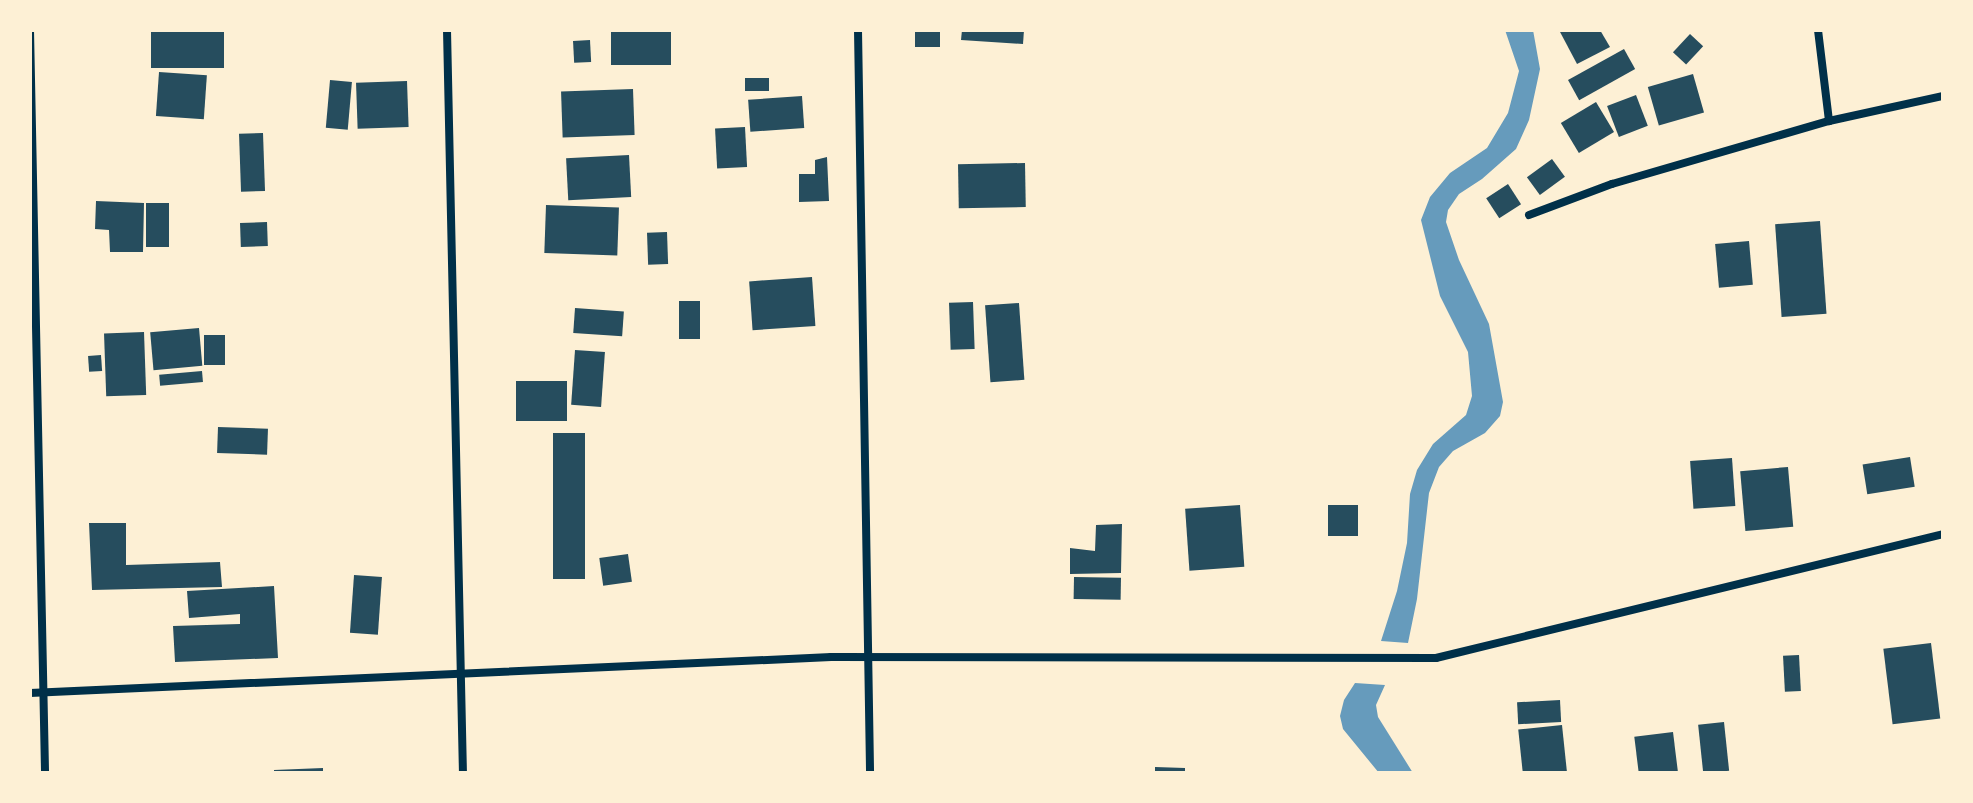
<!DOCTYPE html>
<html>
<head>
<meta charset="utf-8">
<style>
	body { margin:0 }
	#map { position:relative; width:1973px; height:803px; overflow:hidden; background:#fdf0d5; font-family:"Roboto Condensed",sans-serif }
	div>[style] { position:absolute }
	.water>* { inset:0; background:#669bbc }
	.building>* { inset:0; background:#264d5e; transform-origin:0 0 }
	.minor>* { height:8px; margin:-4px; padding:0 4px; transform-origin:4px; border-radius:4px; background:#003049 }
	span { translate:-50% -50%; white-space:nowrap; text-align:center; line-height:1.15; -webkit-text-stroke:8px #fdf0d5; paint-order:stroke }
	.frame { position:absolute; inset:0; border:32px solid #fdf0d5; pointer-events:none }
</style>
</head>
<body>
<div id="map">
	<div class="water">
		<div style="clip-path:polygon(1505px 30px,1533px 30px,1540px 69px,1529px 120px,1516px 149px,1482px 179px,1459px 194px,1448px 210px,1446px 222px,1459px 260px,1489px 324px,1503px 402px,1500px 416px,1485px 433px,1453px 451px,1439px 467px,1429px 493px,1417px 599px,1408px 643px,1381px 641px,1397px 591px,1407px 543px,1410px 494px,1417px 470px,1433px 444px,1466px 415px,1472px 396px,1468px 352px,1440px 296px,1421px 220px,1430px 197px,1450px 173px,1487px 148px,1508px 113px,1519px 71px)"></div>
		<div style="clip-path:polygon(1355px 683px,1385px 685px,1376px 705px,1378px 717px,1413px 773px,1379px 773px,1343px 729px,1340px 716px,1344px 700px)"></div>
	</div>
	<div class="building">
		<div style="left:151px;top:30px;width:73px;height:38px"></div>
		<div style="left:611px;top:30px;width:60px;height:35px"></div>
		<div style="left:915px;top:30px;width:25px;height:17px"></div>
		<div style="clip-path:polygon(962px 30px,1024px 30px,1023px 44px,961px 40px)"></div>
		<div style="clip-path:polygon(1559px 30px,1600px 30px,1610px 47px,1577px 64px)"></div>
		<div style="left:1690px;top:34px;width:18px;height:25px;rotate:43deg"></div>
		<div style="left:590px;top:40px;width:22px;height:17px;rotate:87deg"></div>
		<div style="left:1624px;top:49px;width:23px;height:64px;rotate:61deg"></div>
		<div style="left:159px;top:72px;width:48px;height:44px;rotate:4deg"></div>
		<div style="left:1693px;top:74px;width:40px;height:47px;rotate:74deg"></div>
		<div style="left:745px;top:78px;width:24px;height:13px"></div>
		<div style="left:330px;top:80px;width:22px;height:48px;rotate:5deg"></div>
		<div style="left:407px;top:81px;width:46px;height:51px;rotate:88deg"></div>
		<div style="left:633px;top:89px;width:46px;height:72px;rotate:88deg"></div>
		<div style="left:1636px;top:95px;width:33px;height:31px;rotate:69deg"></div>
		<div style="left:802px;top:96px;width:32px;height:54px;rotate:86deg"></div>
		<div style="left:1596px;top:102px;width:35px;height:41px;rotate:59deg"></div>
		<div style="left:745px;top:127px;width:40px;height:30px;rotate:87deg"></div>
		<div style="left:263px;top:133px;width:58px;height:24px;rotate:88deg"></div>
		<div style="left:629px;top:155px;width:42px;height:63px;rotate:87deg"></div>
		<div style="clip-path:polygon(827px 157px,829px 201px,799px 202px,799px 174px,815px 174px,815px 160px)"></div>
		<div style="left:1552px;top:159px;width:22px;height:31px;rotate:54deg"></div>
		<div style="left:1025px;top:163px;width:44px;height:67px;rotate:89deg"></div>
		<div style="left:1508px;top:184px;width:24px;height:26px;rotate:57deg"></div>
		<div style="clip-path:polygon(96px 201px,144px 203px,143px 252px,110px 252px,109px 230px,95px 229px)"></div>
		<div style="left:146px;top:203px;width:23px;height:44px"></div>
		<div style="left:546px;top:205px;width:73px;height:48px;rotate:2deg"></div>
		<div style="left:1820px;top:221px;width:93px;height:45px;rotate:86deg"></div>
		<div style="left:267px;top:222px;width:24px;height:27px;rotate:88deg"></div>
		<div style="left:667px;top:232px;width:32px;height:20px;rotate:88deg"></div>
		<div style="left:1749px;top:241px;width:44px;height:34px;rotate:85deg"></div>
		<div style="left:812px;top:277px;width:49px;height:63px;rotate:86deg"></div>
		<div style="left:679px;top:301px;width:21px;height:38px"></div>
		<div style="left:973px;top:302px;width:47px;height:24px;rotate:88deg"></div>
		<div style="left:1019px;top:303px;width:77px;height:34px;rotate:86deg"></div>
		<div style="left:575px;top:308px;width:49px;height:25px;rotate:4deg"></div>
		<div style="left:199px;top:328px;width:38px;height:49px;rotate:85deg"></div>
		<div style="left:144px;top:332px;width:63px;height:40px;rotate:88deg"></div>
		<div style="left:204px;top:335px;width:21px;height:30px"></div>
		<div style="left:575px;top:350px;width:30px;height:55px;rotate:4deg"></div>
		<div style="left:101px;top:355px;width:16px;height:13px;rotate:86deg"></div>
		<div style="left:202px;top:371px;width:11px;height:43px;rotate:85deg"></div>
		<div style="left:567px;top:381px;width:40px;height:51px;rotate:90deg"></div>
		<div style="left:218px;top:427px;width:50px;height:26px;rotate:2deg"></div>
		<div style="left:553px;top:433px;width:32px;height:146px"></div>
		<div style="left:1910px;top:457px;width:30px;height:48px;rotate:81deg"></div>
		<div style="left:1732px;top:458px;width:48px;height:42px;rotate:86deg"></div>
		<div style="left:1788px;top:467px;width:60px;height:48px;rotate:85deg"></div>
		<div style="left:1240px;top:505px;width:62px;height:55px;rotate:86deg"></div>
		<div style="left:1328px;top:505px;width:30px;height:31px"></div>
		<div style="clip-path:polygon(89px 523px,126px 523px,126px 565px,220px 562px,222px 587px,92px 590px)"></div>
		<div style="clip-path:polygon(1122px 524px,1121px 573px,1070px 574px,1070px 548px,1095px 551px,1096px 525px)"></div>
		<div style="left:628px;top:554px;width:28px;height:29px;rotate:82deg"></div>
		<div style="left:354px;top:575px;width:28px;height:58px;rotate:4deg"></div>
		<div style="left:1074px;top:577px;width:47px;height:22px;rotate:1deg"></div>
		<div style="clip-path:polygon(274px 586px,278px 658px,175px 662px,173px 626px,240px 624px,240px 614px,189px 618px,187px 591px)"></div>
		<div style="left:1931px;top:643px;width:76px;height:48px;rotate:83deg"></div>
		<div style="left:1799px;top:655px;width:36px;height:16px;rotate:87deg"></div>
		<div style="left:1560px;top:700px;width:22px;height:43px;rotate:87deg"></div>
		<div style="left:1724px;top:722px;width:49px;height:26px;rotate:84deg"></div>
		<div style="left:1562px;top:725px;width:48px;height:44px;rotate:84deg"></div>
		<div style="left:1673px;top:732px;width:41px;height:39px;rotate:83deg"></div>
		<div style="clip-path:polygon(1155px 767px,1185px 768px,1185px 773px,1155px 773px)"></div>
		<div style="clip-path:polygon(323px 768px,323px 773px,274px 773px,274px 770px)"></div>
	</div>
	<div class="minor">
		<div style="left:30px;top:30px;width:743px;rotate:88.84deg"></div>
		<div style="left:447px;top:30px;width:743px;rotate:88.77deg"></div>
		<div style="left:858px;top:30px;width:743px;rotate:89.07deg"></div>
		<div style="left:1818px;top:30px;width:92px;rotate:83.1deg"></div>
		<div style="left:1529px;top:215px;width:89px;rotate:-20.5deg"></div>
		<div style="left:1612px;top:184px;width:226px;rotate:-16.2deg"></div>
		<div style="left:1829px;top:121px;width:117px;rotate:-12.4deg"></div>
		<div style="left:30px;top:693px;width:802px;rotate:-2.57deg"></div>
		<div style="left:831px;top:657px;width:605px;rotate:0.09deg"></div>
		<div style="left:1436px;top:658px;width:522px;rotate:-13.74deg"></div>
	</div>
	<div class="frame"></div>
</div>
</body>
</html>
